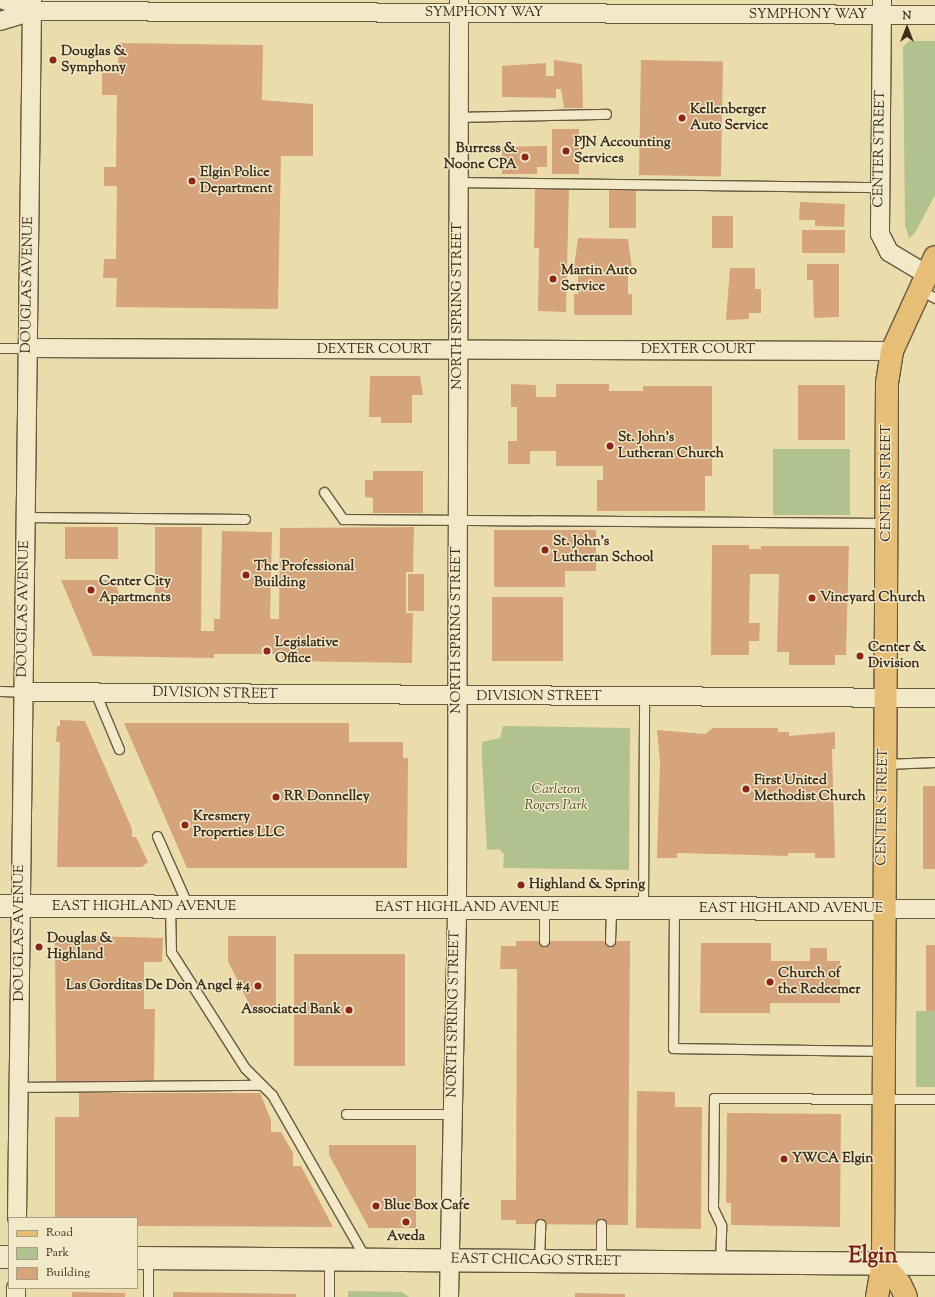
<!DOCTYPE html>
<html>
<head>
<meta charset="utf-8">
<style>
	body { margin:0 }
	#map { position:relative; width:935px; height:1297px; overflow:hidden; background:#ebddab; font-family:"Sorts Mill Goudy",serif }
	div>[style] { position:absolute }
	.green>* { inset:0; background:#b1c28e; transform-origin:0 0 }
	.building>* { inset:0; background:#d6a47b; transform-origin:0 0 }
	.roads { filter:drop-shadow(1px 0 #685940) drop-shadow(-1px 0 #685940) drop-shadow(0 1px #685940) drop-shadow(0 -1px #685940) }
	.lane>* { height:9px; margin:-4.5px; padding:0 4.5px; transform-origin:4.5px; border-radius:4.5px; background:#f2e9c8 }
	.street>* { height:18px; margin:-9px; padding:0 9px; transform-origin:9px; border-radius:9px; background:#f2e9c8 }
	.secondary>* { height:22px; margin:-11px; padding:0 11px; transform-origin:11px; border-radius:11px; background:#f2e9c8 }
	.primary>* { height:22px; margin:-11px; padding:0 11px; transform-origin:11px; border-radius:11px; background:#e6be76 }
	.dots>* { width:11px; height:11px; translate:-50% -50%; box-sizing:border-box; border:2px solid #f2e9c8; border-radius:50% }
	span { translate:-50% -50%; white-space:nowrap; text-align:center; line-height:1.15; -webkit-text-stroke:3px #f2e9c8; paint-order:stroke }
	.street-label { font-size:14px; color:#3c2d1d }
	.poi-label { font-size:14px; color:#3c2d1d; font-weight:700 }
	.left { translate:0 -50%; text-align:left }
	.right { translate:-100% -50%; text-align:right }
	.park-label { font-size:14px; color:#534b34; font-style:italic }
	.town-label { font-size:22px; color:#7a1f14; font-weight:700 }
	.legend { position:absolute; left:8px; top:1217px; width:130px; height:72px; box-sizing:border-box; background:#f2e9c8; border:1px solid #a99e84; margin:0; padding:5px 7px; list-style:none; font-size:12px; color:#3c2d1d }
	.legend li { display:flex; align-items:center; gap:8px; height:20px }
	.legend b { width:20px; border:1px solid #a99e84 }
	.north { position:absolute; left:887px; top:8px; width:40px; height:40px; -webkit-text-stroke:3px #f2e9c8; paint-order:stroke; rotate:0deg; font-size:11px; font-weight:700; line-height:16px; text-align:center; color:#3c2d1d }
	.north::after { content:''; display:block; margin:auto; width:14px; height:18px; background:#3c2d1d; clip-path:polygon(50% 0,100% 100%,50% 72%,0 100%) }
</style>
</head>
<body>
<div id="map">
	<div class="green">
		<div style="clip-path:polygon(909px 41px,935px 41px,935px 195px,915px 233px,909px 238px,905px 226px,903px 47px)"></div>
		<div style="left:773px;top:449px;width:77px;height:66px"></div>
		<div style="clip-path:polygon(503px 726px,630px 728px,629px 870px,503px 868px,504px 854px,499px 849px,487px 850px,482px 759px,482px 742px,500px 738px)"></div>
		<div style="left:916px;top:1011px;width:19px;height:76px"></div>
		<div style="clip-path:polygon(348px 1291px,402px 1292px,409px 1297px,348px 1297px)"></div>
	</div>
	<div class="building">
		<div style="clip-path:polygon(119px 43px,263px 45px,262px 100px,313px 104px,313px 156px,281px 156px,278px 309px,116px 307px,117px 278px,103px 278px,104px 259px,116px 259px,117px 186px,104px 186px,104px 167px,116px 167px,117px 95px,102px 95px,102px 73px,118px 73px)"></div>
		<div style="clip-path:polygon(554px 60px,582px 64px,583px 108px,564px 108px,561px 89px,556px 89px,556px 98px,502px 97px,502px 66px,546px 63px,546px 76px,554px 76px)"></div>
		<div style="left:641px;top:60px;width:82px;height:115px;rotate:1deg"></div>
		<div style="left:552px;top:129px;width:27px;height:45px"></div>
		<div style="clip-path:polygon(547px 146px,547px 167px,537px 167px,537px 174px,502px 174px,502px 147px)"></div>
		<div style="clip-path:polygon(535px 188px,569px 189px,566px 312px,538px 311px,539px 248px,534px 248px)"></div>
		<div style="left:609px;top:189px;width:27px;height:39px"></div>
		<div style="clip-path:polygon(800px 202px,845px 204px,844px 227px,815px 226px,815px 220px,799px 220px)"></div>
		<div style="left:712px;top:216px;width:21px;height:32px"></div>
		<div style="left:802px;top:230px;width:43px;height:23px"></div>
		<div style="clip-path:polygon(578px 238px,628px 239px,632px 268px,628px 271px,628px 294px,632px 294px,632px 315px,574px 315px,574px 294px,578px 294px,578px 270px,574px 267px)"></div>
		<div style="clip-path:polygon(807px 264px,839px 264px,839px 317px,814px 318px,813px 280px,807px 280px)"></div>
		<div style="clip-path:polygon(730px 268px,755px 268px,755px 289px,761px 289px,761px 313px,749px 313px,749px 319px,726px 320px)"></div>
		<div style="clip-path:polygon(370px 376px,420px 376px,423px 395px,412px 395px,412px 423px,381px 423px,381px 417px,369px 417px)"></div>
		<div style="clip-path:polygon(511px 384px,536px 385px,536px 397px,556px 397px,556px 384px,609px 384px,609px 391px,643px 391px,643px 386px,712px 386px,712px 476px,705px 476px,705px 511px,597px 511px,597px 480px,603px 480px,603px 466px,556px 466px,556px 451px,530px 451px,530px 464px,508px 464px,508px 441px,517px 441px,517px 407px,511px 407px)"></div>
		<div style="left:798px;top:385px;width:47px;height:55px"></div>
		<div style="clip-path:polygon(373px 471px,423px 471px,423px 513px,373px 513px,373px 498px,365px 497px,365px 480px,373px 480px)"></div>
		<div style="left:65px;top:527px;width:53px;height:32px"></div>
		<div style="clip-path:polygon(155px 527px,202px 527px,201px 631px,214px 631px,214px 619px,220px 619px,222px 531px,272px 532px,270px 619px,279px 619px,280px 528px,414px 527px,413px 572px,406px 572px,406px 613px,413px 613px,412px 663px,282px 661px,282px 654px,214px 654px,214px 658px,93px 656px,61px 580px,114px 580px,121px 599px,155px 600px)"></div>
		<div style="clip-path:polygon(494px 530px,596px 530px,596px 571px,565px 571px,565px 587px,494px 587px)"></div>
		<div style="clip-path:polygon(712px 545px,749px 545px,749px 549px,761px 549px,761px 546px,849px 546px,846px 655px,835px 655px,835px 665px,789px 665px,789px 652px,777px 652px,779px 574px,750px 574px,749px 623px,760px 623px,759px 641px,749px 641px,749px 655px,711px 655px)"></div>
		<div style="left:408px;top:574px;width:16px;height:37px"></div>
		<div style="left:492px;top:597px;width:71px;height:64px"></div>
		<div style="clip-path:polygon(60px 720px,85px 721px,132px 829px,132px 837px,136px 837px,148px 862px,142px 867px,57px 867px,60px 742px,56px 742px,57px 726px,60px 726px)"></div>
		<div style="clip-path:polygon(124px 723px,349px 723px,349px 742px,403px 742px,403px 758px,408px 758px,407px 868px,187px 868px)"></div>
		<div style="clip-path:polygon(713px 728px,778px 728px,778px 732px,789px 732px,789px 736px,835px 732px,835px 749px,832px 749px,835px 858px,815px 858px,815px 853px,788px 853px,788px 856px,677px 853px,677px 858px,657px 858px,660px 762px,657px 730px,705px 734px)"></div>
		<div style="left:923px;top:786px;width:12px;height:83px"></div>
		<div style="clip-path:polygon(55px 935px,163px 938px,162px 962px,144px 962px,144px 1009px,155px 1009px,154px 1083px,56px 1082px)"></div>
		<div style="clip-path:polygon(228px 936px,276px 936px,276px 1010px,252px 1010px,228px 961px)"></div>
		<div style="clip-path:polygon(516px 941px,630px 941px,628px 1225px,516px 1224px,516px 1220px,501px 1220px,501px 1200px,516px 1200px,517px 969px,500px 969px,501px 946px,516px 946px)"></div>
		<div style="clip-path:polygon(701px 943px,771px 943px,771px 961px,810px 961px,810px 948px,827px 948px,827px 961px,840px 961px,840px 1003px,770px 1003px,770px 1013px,700px 1013px)"></div>
		<div style="left:926px;top:945px;width:9px;height:66px"></div>
		<div style="left:294px;top:954px;width:111px;height:112px"></div>
		<div style="clip-path:polygon(637px 1091px,675px 1092px,675px 1107px,702px 1107px,701px 1229px,636px 1228px)"></div>
		<div style="clip-path:polygon(79px 1093px,260px 1093px,271px 1120px,271px 1132px,281px 1132px,293px 1153px,293px 1166px,301px 1166px,333px 1227px,137px 1226px,137px 1218px,55px 1218px,55px 1117px,79px 1117px)"></div>
		<div style="clip-path:polygon(727px 1113px,841px 1114px,840px 1227px,731px 1225px,731px 1203px,726px 1203px)"></div>
		<div style="clip-path:polygon(329px 1145px,416px 1145px,416px 1228px,369px 1228px,329px 1155px)"></div>
		<div style="clip-path:polygon(72px 1292px,125px 1293px,125px 1297px,72px 1297px)"></div>
		<div style="clip-path:polygon(173px 1292px,296px 1294px,296px 1297px,173px 1297px)"></div>
		<div style="clip-path:polygon(575px 1293px,625px 1294px,625px 1297px,575px 1297px)"></div>
	</div>
	<div class="roads">
		<div class="lane">
			<div style="left:459px;top:117px;width:147px;rotate:-1.2deg"></div>
			<div style="left:459px;top:182px;width:421px;rotate:0.7deg"></div>
			<div style="left:920px;top:290px;width:17px;rotate:28deg"></div>
			<div style="left:0;top:348px;width:27px"></div>
			<div style="left:324px;top:492px;width:33px;rotate:55deg"></div>
			<div style="left:343px;top:519px;width:543px;rotate:0.42deg"></div>
			<div style="left:26px;top:517px;width:219px;rotate:0.5deg"></div>
			<div style="left:0;top:691px;width:23px;rotate:2deg"></div>
			<div style="left:95px;top:692px;width:62px;rotate:67.2deg"></div>
			<div style="left:885px;top:764px;width:50px;rotate:-2.3deg"></div>
			<div style="left:157px;top:836px;width:77px;rotate:66.1deg"></div>
			<div style="left:170px;top:907px;width:45px;rotate:88.7deg"></div>
			<div style="left:171px;top:952px;width:138px;rotate:57.5deg"></div>
			<div style="left:245px;top:1068px;width:38px;rotate:45deg"></div>
			<div style="left:272px;top:1095px;width:189px;rotate:60.2deg"></div>
			<div style="left:544px;top:909px;width:32px;rotate:90deg"></div>
			<div style="left:643px;top:909px;width:212px;rotate:-89.7deg"></div>
			<div style="left:674px;top:909px;width:139px;rotate:90.4deg"></div>
			<div style="left:673px;top:1048px;width:209px;rotate:0.8deg"></div>
			<div style="left:610px;top:941px;width:32px;rotate:-88deg"></div>
			<div style="left:19px;top:1087px;width:242px;rotate:-0.5deg"></div>
			<div style="left:346px;top:1114px;width:106px"></div>
			<div style="left:148px;top:1258px;width:39px;rotate:90deg"></div>
			<div style="left:329px;top:1259px;width:38px;rotate:90deg"></div>
			<div style="left:539px;top:1261px;width:37px;rotate:-88deg"></div>
			<div style="left:601px;top:1261px;width:37px;rotate:-90deg"></div>
			<div style="left:720px;top:1263px;width:38px;rotate:-88deg"></div>
			<div style="left:721px;top:1225px;width:19px;rotate:-115deg"></div>
			<div style="left:713px;top:1208px;width:110px;rotate:-89.5deg"></div>
			<div style="left:714px;top:1098px;width:221px;rotate:0.3deg"></div>
		</div>
		<div class="street">
			<div style="left:4px;top:0;width:30px;rotate:21deg"></div>
			<div style="left:882px;top:0;width:234px;rotate:90.5deg"></div>
			<div style="left:880px;top:234px;width:20px;rotate:63deg"></div>
			<div style="left:889px;top:252px;width:43px;rotate:30.7deg"></div>
			<div style="left:0;top:21px;width:34px;rotate:-17deg"></div>
			<div style="left:32px;top:11px;width:903px;rotate:0.25deg"></div>
			<div style="left:27px;top:348px;width:865px;rotate:0.2deg"></div>
			<div style="left:23px;top:692px;width:912px;rotate:0.38deg"></div>
			<div style="left:882px;top:909px;width:53px"></div>
			<div style="left:17px;top:1218px;width:1218px;rotate:-89.29deg"></div>
			<div style="left:16px;top:1297px;width:9px;rotate:-90deg"></div>
			<div style="left:449px;top:1297px;width:389px;rotate:-88.8deg"></div>
			<div style="left:457px;top:908px;width:908px;rotate:-89.87deg"></div>
		</div>
		<div class="secondary">
			<div style="left:0;top:906px;width:882px;rotate:0.19deg"></div>
			<div style="left:0;top:1257px;width:9px"></div>
			<div style="left:137px;top:1258px;width:798px;rotate:0.43deg"></div>
		</div>
		<div class="primary">
			<div style="left:883px;top:1264px;width:26px;rotate:50deg"></div>
			<div style="left:900px;top:1284px;width:14px;rotate:65deg"></div>
			<div style="left:877px;top:1297px;width:34px;rotate:-80deg"></div>
			<div style="left:883px;top:1264px;width:881px;rotate:-89.74deg"></div>
			<div style="left:887px;top:383px;width:32px;rotate:-81deg"></div>
			<div style="left:892px;top:351px;width:103px;rotate:-65.4deg"></div>
		</div>
	</div>
	<div class="dots">
		<div style="left:53px;top:60px;background:#8f2418"></div>
		<div style="left:682px;top:118px;background:#8f2418"></div>
		<div style="left:566px;top:151px;background:#8f2418"></div>
		<div style="left:525px;top:157px;background:#8f2418"></div>
		<div style="left:192px;top:181px;background:#8f2418"></div>
		<div style="left:553px;top:279px;background:#8f2418"></div>
		<div style="left:610px;top:446px;background:#8f2418"></div>
		<div style="left:545px;top:550px;background:#8f2418"></div>
		<div style="left:246px;top:575px;background:#8f2418"></div>
		<div style="left:91px;top:590px;background:#8f2418"></div>
		<div style="left:812px;top:598px;background:#8f2418"></div>
		<div style="left:267px;top:651px;background:#8f2418"></div>
		<div style="left:860px;top:656px;background:#8f2418"></div>
		<div style="left:746px;top:789px;background:#8f2418"></div>
		<div style="left:276px;top:797px;background:#8f2418"></div>
		<div style="left:185px;top:825px;background:#8f2418"></div>
		<div style="left:521px;top:885px;background:#8f2418"></div>
		<div style="left:39px;top:947px;background:#8f2418"></div>
		<div style="left:770px;top:982px;background:#8f2418"></div>
		<div style="left:258px;top:986px;background:#8f2418"></div>
		<div style="left:349px;top:1010px;background:#8f2418"></div>
		<div style="left:784px;top:1159px;background:#8f2418"></div>
		<div style="left:376px;top:1206px;background:#8f2418"></div>
		<div style="left:406px;top:1222px;background:#8f2418"></div>
	</div>
	<div class="street-label">
		<span style="left:484px;top:13px">SYMPHONY WAY</span>
		<span style="left:808px;top:15px">SYMPHONY WAY</span>
		<span style="left:880px;top:149px;rotate:-89deg">CENTER STREET</span>
		<span style="left:28px;top:285px;rotate:-89deg">DOUGLAS AVENUE</span>
		<span style="left:458px;top:306px;rotate:-90deg">NORTH SPRING STREET</span>
		<span style="left:374px;top:350px">DEXTER COURT</span>
		<span style="left:698px;top:350px">DEXTER COURT</span>
		<span style="left:887px;top:483px;rotate:-90deg">CENTER STREET</span>
		<span style="left:24px;top:609px;rotate:-89deg">DOUGLAS AVENUE</span>
		<span style="left:457px;top:630px;rotate:-90deg">NORTH SPRING STREET</span>
		<span style="left:215px;top:694px;rotate:1deg">DIVISION STREET</span>
		<span style="left:539px;top:697px">DIVISION STREET</span>
		<span style="left:883px;top:807px;rotate:-89deg">CENTER STREET</span>
		<span style="left:144px;top:907px">EAST HIGHLAND AVENUE</span>
		<span style="left:467px;top:908px">EAST HIGHLAND AVENUE</span>
		<span style="left:791px;top:909px">EAST HIGHLAND AVENUE</span>
		<span style="left:20px;top:933px;rotate:-90deg">DOUGLAS AVENUE</span>
		<span style="left:454px;top:1014px;rotate:-89deg">NORTH SPRING STREET</span>
		<span style="left:536px;top:1261px;rotate:1deg">EAST CHICAGO STREET</span>
	</div>
	<div class="poi-label">
		<span class="left" style="left:61px;top:60px">Douglas &amp;<br>Symphony</span>
		<span class="left" style="left:690px;top:118px">Kellenberger<br>Auto Service</span>
		<span class="left" style="left:574px;top:151px">PJN Accounting<br>Services</span>
		<span class="right" style="left:517px;top:157px">Burress &amp;<br>Noone CPA</span>
		<span class="left" style="left:200px;top:181px">Elgin Police<br>Department</span>
		<span class="left" style="left:561px;top:279px">Martin Auto<br>Service</span>
		<span class="left" style="left:618px;top:446px">St. John's<br>Lutheran Church</span>
		<span class="left" style="left:553px;top:550px">St. John's<br>Lutheran School</span>
		<span class="left" style="left:254px;top:575px">The Professional<br>Building</span>
		<span class="left" style="left:99px;top:590px">Center City<br>Apartments</span>
		<span class="left" style="left:820px;top:598px">Vineyard Church</span>
		<span class="left" style="left:275px;top:651px">Legislative<br>Office</span>
		<span class="left" style="left:868px;top:656px">Center &amp;<br>Division</span>
		<span class="left" style="left:754px;top:789px">First United<br>Methodist Church</span>
		<span class="left" style="left:284px;top:797px">RR Donnelley</span>
		<span class="left" style="left:193px;top:825px">Kresmery<br>Properties LLC</span>
		<span class="left" style="left:529px;top:885px">Highland &amp; Spring</span>
		<span class="left" style="left:47px;top:947px">Douglas &amp;<br>Highland</span>
		<span class="left" style="left:778px;top:982px">Church of<br>the Redeemer</span>
		<span class="right" style="left:250px;top:986px">Las Gorditas De Don Angel #4</span>
		<span class="right" style="left:341px;top:1010px">Associated Bank</span>
		<span class="left" style="left:792px;top:1159px">YWCA Elgin</span>
		<span class="left" style="left:384px;top:1206px">Blue Box Cafe</span>
		<span style="left:406px;top:1237px">Aveda</span>
	</div>
	<div class="park-label">
		<span style="left:556px;top:798px">Carleton<br>Rogers Park</span>
	</div>
	<div class="town-label">
		<span style="left:873px;top:1258px">Elgin</span>
	</div>
	<ul class="legend">
	<li><b style="height:5px;background:#e6be76"></b>Road</li>
	<li><b style="height:11px;background:#b1c28e"></b>Park</li>
	<li><b style="height:11px;background:#d6a47b"></b>Building</li>
	</ul>
	<div class="north">N</div>
</div>
</body>
</html>
